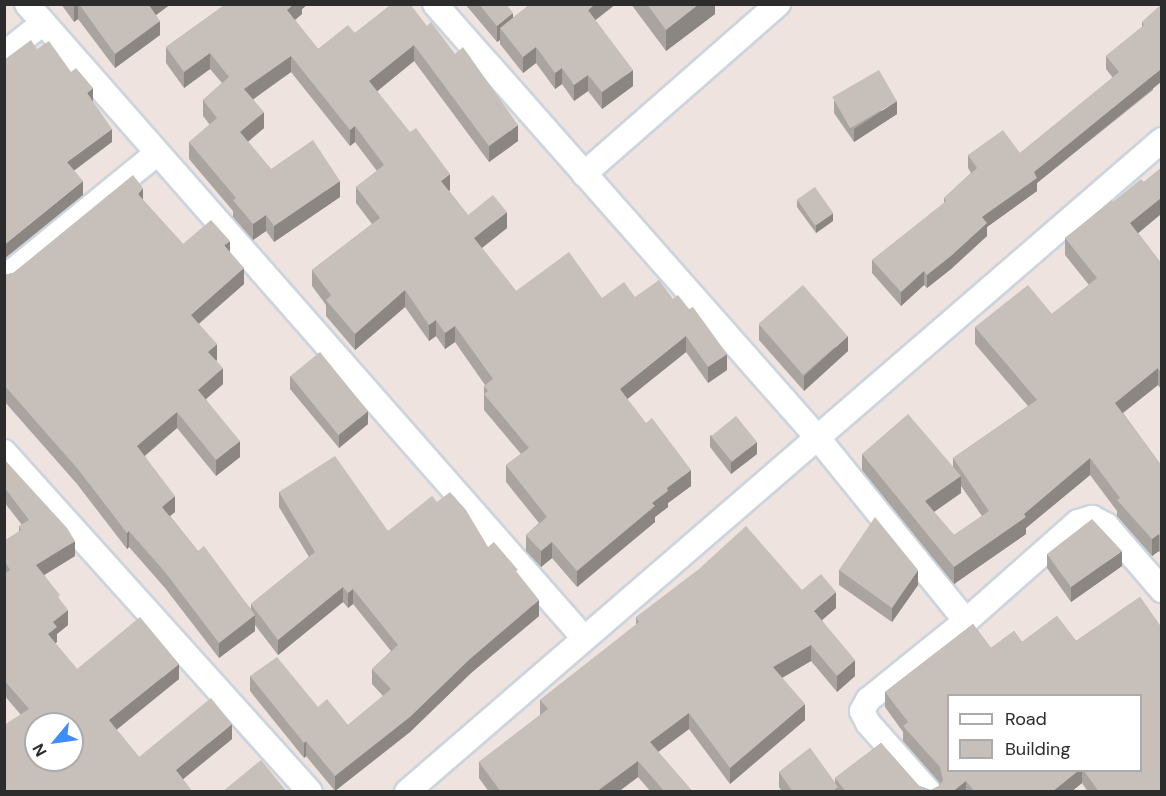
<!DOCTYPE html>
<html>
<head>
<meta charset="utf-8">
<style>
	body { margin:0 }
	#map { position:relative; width:1166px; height:796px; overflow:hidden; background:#eee3de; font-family:"DM Sans",sans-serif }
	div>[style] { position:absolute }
	.roads { filter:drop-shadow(2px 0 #ccd4de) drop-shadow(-2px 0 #ccd4de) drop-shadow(0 2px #ccd4de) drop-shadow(0 -2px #ccd4de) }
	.street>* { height:24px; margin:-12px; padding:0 12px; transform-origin:12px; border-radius:12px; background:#fff }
	.wall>* { inset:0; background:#aaa4a0 }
	.shaded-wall>* { inset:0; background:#8b8682 }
	.building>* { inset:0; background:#c6bfba; transform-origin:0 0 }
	span { translate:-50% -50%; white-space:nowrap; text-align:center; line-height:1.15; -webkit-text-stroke:5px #fff; paint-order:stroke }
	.frame { position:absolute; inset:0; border:6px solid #2c2c2c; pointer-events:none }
	.legend { position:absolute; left:947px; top:694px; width:195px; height:78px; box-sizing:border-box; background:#fff; border:2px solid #ababab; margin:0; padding:8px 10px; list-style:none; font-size:18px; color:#2c2c2c }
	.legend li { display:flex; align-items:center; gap:12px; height:30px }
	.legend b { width:30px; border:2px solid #ababab }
	.north { position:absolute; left:24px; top:712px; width:60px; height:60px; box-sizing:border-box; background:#fff; border:2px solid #ababab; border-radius:50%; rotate:241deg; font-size:16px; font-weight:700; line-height:24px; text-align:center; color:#2c2c2c }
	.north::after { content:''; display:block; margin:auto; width:21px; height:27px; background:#3d8efc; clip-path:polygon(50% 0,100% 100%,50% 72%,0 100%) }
</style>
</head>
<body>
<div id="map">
	<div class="roads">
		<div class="street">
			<div style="left:27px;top:4px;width:844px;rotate:48.7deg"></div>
			<div style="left:435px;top:4px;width:577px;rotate:48.58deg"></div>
			<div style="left:817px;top:437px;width:237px;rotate:51deg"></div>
			<div style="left:4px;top:54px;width:50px;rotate:-38.5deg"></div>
			<div style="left:584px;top:174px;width:258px;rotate:-41.2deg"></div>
			<div style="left:4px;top:278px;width:198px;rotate:-39.2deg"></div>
			<div style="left:4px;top:452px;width:457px;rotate:48deg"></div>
			<div style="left:407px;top:792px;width:998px;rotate:-40.81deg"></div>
			<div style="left:929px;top:792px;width:92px;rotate:-131.5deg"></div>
			<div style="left:868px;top:723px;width:13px;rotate:-117deg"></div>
			<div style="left:862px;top:711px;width:13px;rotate:-61deg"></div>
			<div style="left:868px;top:700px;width:126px;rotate:-38.9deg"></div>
			<div style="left:966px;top:621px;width:149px;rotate:-41.5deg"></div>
			<div style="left:1078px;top:522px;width:15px;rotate:-16deg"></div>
			<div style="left:1092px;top:518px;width:16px;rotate:27deg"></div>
			<div style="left:1106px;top:525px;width:86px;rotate:49.3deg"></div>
		</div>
	</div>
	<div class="wall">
		<div style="clip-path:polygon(61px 4px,171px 4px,156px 15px,160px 35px,115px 68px,78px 19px,74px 22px)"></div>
		<div style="clip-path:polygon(226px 4px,308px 4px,302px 9px,302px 14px,295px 20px,318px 49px,355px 33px,392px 4px,518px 141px,489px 162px,414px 61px,377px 91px,450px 190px,449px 191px,468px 215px,507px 228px,482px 248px,516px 291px,602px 298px,635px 297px,673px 299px,727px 370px,708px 383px,686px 352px,627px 399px,691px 486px,668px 503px,668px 507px,655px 517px,655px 522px,577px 587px,552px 558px,541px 567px,526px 551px,526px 535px,539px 523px,506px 482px,506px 465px,521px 454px,484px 410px,484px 386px,485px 385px,455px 342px,445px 349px,436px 336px,429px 341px,405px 307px,355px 350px,326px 316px,326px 305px,312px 286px,312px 270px,372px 224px,356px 203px,356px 187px,377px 171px,355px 142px,350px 146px,291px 72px,253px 99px,264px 128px,248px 142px,271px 169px,340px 197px,274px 242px,266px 231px,253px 240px,233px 217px,233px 211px,189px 159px,189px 142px,210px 125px,203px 116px,203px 100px,222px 83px,210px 69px,184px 88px,166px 63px,166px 47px)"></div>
		<div style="clip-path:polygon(465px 4px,506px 4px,513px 17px,595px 20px,633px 86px,602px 109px,588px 91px,574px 101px,562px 84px,555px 89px,536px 63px,523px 73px,500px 44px,500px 40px,497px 42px)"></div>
		<div style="clip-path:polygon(631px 4px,717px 4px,715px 6px,715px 14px,666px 51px)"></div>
		<div style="clip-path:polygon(1161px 5px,1153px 90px,1037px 183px,1037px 191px,987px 227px,987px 236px,951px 269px,927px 288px,924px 285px,901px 306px,872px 273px,872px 260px,944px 204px,944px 198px,971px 173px,968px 168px,968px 155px,1020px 153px,1113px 78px,1106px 69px,1106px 56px,1142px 27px,1142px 22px)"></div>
		<div style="clip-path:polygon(834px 100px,897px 114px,854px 142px,834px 113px)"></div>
		<div style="clip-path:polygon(evenodd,1161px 168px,1161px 214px,1138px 233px,1161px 263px,1161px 389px,1158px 385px,1123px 413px,1161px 465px,1161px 554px,1159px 551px,1152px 556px,1117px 516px,1117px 511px,1090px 475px,1026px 528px,1026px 534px,954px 584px,862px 470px,862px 454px,953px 467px,953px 458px,1028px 406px,975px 344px,975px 327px,1052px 314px,1089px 285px,1065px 255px,1065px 238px,1113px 202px,1144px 182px,1161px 168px,961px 486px,982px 516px,954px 535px,934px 512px,961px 493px,961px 486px)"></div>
		<div style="clip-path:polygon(143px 200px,183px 244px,230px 252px,244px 284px,199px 324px,217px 360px,216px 361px,223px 384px,206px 399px,240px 457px,216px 476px,177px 428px,145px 456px,175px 512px,170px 516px,198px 551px,251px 609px,251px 604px,309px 557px,279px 507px,279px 492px,388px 531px,437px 502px,518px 574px,539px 616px,471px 673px,410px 732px,335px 791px,306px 756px,304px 758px,250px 691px,250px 676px,318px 707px,348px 725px,383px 696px,372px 684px,372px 669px,391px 651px,353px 604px,348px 608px,343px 602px,278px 655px,255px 625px,255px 631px,219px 658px,165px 588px,129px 547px,127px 549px,77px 484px,4px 401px,4px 275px,13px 273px)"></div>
		<div style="clip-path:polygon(797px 200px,833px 221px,816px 233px,797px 207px)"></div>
		<div style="clip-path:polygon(759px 325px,848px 351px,804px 391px,759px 340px)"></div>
		<div style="clip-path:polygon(290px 376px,368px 424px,339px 448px,290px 389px)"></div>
		<div style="clip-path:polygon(710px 435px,757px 454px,731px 474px,710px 447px)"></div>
		<div style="clip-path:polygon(4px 459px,75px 556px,44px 575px,60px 600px,68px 625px,57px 634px,57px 642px,55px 643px,77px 669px,179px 679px,116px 729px,139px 757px,232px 739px,183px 779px,21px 715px,4px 695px,4px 541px,19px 532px,19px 526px,22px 525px,4px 502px)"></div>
		<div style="clip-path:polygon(1047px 554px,1122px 566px,1071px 602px,1047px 568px)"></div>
		<div style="clip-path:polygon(839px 570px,918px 585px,892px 622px,839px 585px)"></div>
		<div style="clip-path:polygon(802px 590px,836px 608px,822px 620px,855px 676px,837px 692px,811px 661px,782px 678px,805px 720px,730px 784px,689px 729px,658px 752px,693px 792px,651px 792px,638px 777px,618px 792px,489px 792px,479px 778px,479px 762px,540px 715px,540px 700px,636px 625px,636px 617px)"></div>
		<div style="clip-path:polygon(evenodd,1140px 597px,1161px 627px,1161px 792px,1088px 792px,1082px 783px,1071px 792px,782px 792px,779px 787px,779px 772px,810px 748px,835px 783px,835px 778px,881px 743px,919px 786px,931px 790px,939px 786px,940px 783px,903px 741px,903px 732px,885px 707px,885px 692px,973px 624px,991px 648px,1014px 631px,1022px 642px,1057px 616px,1076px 641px,1140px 597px,948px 696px,1140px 696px,1140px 771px,948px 771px,948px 696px)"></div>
	</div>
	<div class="shaded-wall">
		<div style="clip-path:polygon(77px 4px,78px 4px,78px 19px,74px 22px,74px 7px)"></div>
		<div style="clip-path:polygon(150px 4px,171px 4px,149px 20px,149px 5px)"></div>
		<div style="clip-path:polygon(294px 4px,308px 4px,302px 9px,302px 14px,287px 26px,287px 10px)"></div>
		<div style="clip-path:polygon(595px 4px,616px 4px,588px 26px,588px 10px)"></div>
		<div style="clip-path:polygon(699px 4px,717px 4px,715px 6px,715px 14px,666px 51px,666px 30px)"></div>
		<div style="clip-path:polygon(513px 13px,513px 29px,500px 28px,500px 40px,497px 42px,497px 26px)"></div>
		<div style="clip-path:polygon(160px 21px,160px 35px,115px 68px,115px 54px)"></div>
		<div style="clip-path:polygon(414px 45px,414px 61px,369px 98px,369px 81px)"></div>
		<div style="clip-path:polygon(536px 47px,536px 63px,523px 73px,523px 57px)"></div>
		<div style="clip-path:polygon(210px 53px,210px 69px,184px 88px,184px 72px)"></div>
		<div style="clip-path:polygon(291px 56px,291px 72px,244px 106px,244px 89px)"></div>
		<div style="clip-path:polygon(562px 68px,562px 84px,555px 89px,555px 73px)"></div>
		<div style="clip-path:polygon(1161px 69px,1161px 82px,1037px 183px,1037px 191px,987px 227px,987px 236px,951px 269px,927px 288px,927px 275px,982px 217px,1034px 172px)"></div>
		<div style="clip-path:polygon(633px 70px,633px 86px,602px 109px,602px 92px)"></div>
		<div style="clip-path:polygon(588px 75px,588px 91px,574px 101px,574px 85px)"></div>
		<div style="clip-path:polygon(93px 88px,93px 102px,87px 93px)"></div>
		<div style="clip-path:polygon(897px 101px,897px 114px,854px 142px,854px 129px)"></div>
		<div style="clip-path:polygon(264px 112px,264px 128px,240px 148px,240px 132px)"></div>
		<div style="clip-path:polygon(518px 125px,518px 141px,489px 162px,489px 146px)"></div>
		<div style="clip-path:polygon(355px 126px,355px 142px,350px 146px,350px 130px)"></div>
		<div style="clip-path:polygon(112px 129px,112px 142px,67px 176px,67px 162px)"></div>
		<div style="clip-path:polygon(450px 174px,450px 190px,441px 197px,441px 181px)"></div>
		<div style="clip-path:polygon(83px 181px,83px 195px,4px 259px,4px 245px)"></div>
		<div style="clip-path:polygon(340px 181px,340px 197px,274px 242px,274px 226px)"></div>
		<div style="clip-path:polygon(143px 188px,143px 204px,138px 194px)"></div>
		<div style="clip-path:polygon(1161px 198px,1161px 214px,1130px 240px,1130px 223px)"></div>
		<div style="clip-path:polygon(507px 212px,507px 228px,474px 254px,474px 238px)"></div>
		<div style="clip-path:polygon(833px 213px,833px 221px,816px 233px,816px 225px)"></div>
		<div style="clip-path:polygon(266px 215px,266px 231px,253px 240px,253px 224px)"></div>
		<div style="clip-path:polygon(230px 241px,230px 256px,224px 245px)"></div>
		<div style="clip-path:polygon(244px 268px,244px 284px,191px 330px,191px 315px)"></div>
		<div style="clip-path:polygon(924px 271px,924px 285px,901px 306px,901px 292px)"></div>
		<div style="clip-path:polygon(405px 290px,405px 307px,355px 350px,355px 334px)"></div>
		<div style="clip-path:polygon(436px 320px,436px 336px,429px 341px,429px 325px)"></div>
		<div style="clip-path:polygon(455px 326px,455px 342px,445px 349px,445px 333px)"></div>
		<div style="clip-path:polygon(686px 336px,686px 352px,620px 405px,620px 389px)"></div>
		<div style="clip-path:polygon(848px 336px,848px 351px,804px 391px,804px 376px)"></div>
		<div style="clip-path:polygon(217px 344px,217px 360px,208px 368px,208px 352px)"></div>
		<div style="clip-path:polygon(727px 354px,727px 370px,708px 383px,708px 367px)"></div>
		<div style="clip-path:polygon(223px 368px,223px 384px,198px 406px,198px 390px)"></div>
		<div style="clip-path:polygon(1158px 368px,1158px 385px,1115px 419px,1115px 403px)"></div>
		<div style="clip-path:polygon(368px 411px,368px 424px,339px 448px,339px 435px)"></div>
		<div style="clip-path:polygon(177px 412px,177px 428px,137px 462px,137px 446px)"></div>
		<div style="clip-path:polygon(240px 441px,240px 457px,216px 476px,216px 460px)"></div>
		<div style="clip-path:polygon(757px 442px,757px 454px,731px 474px,731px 462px)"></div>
		<div style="clip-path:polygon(1090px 458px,1090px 475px,1026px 528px,1026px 534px,954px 584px,954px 567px,1024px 514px)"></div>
		<div style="clip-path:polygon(691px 470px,691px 486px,668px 503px,668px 507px,655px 517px,655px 522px,577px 587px,577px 571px,652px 503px,667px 488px)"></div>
		<div style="clip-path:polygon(961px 476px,961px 493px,925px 518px,925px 501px)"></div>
		<div style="clip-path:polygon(175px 496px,175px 512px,162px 522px,162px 507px)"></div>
		<div style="clip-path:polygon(129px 531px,129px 547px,127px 549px,127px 533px)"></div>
		<div style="clip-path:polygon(1159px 534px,1159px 551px,1152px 556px,1152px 539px)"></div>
		<div style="clip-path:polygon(75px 541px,75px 556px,36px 580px,36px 565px)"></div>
		<div style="clip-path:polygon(552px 542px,552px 558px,541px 567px,541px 551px)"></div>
		<div style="clip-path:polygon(1122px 551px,1122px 566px,1071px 602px,1071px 587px)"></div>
		<div style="clip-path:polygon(918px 570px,918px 585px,892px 622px,892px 608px)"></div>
		<div style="clip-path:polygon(343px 587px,343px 602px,278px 655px,278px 640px)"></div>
		<div style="clip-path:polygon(353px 589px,353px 604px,348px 608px,348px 593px)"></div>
		<div style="clip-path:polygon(836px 592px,836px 608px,814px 627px,814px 611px)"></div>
		<div style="clip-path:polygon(539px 600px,539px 616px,471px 673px,410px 732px,335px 791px,335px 776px,471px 658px)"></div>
		<div style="clip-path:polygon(68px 610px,68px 625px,57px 634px,57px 642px,48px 649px,48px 634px,53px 622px)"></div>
		<div style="clip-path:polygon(255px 615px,255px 631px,219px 658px,219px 643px)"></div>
		<div style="clip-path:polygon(811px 645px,811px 661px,773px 683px,773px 667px)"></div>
		<div style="clip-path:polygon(855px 660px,855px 676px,837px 692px,837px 676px)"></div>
		<div style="clip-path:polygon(179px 664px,179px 679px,109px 736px,109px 720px)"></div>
		<div style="clip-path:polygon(805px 704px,805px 720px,730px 784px,730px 768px)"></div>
		<div style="clip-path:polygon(689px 713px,689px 729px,650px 758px,650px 742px)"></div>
		<div style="clip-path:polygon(232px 724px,232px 739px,176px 785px,176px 770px)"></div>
		<div style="clip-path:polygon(306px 741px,306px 756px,304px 758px,304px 743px)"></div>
		<div style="clip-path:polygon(638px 761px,638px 777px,618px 792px,596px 792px)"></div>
		<div style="clip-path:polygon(1078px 771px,1082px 771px,1082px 783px,1071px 792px,1052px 792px)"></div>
		<div style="clip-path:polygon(966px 781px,966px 792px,952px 792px)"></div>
	</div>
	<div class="building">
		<div style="clip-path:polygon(79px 4px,150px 4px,149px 5px,160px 21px,115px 54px)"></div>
		<div style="clip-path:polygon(226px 4px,294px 4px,287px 10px,318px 49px,348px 25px,355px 33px,392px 4px,410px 4px,427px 26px,431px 22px,455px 54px,463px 47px,518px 125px,489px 146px,414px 45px,369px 81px,410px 132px,416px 128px,450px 174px,441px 181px,468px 215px,493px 195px,507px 212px,474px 238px,516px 291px,569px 252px,602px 298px,624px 282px,635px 297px,659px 280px,673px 299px,678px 295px,689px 309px,693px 307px,727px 354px,708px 367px,686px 336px,620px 389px,646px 423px,652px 418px,691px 470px,667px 488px,668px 491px,652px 503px,655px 506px,577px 571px,552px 542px,541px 551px,526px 535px,547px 517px,506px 465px,529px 448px,484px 394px,488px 391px,484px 386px,493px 379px,455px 326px,445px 333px,436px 320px,429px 325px,405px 290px,355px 334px,326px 300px,331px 295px,312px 270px,380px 218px,356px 187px,384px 165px,355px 126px,350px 130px,291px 56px,244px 89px,264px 112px,240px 132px,271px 169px,313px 140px,340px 181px,274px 226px,266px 215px,253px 224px,233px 200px,236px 198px,189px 142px,217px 118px,203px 100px,229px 77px,210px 53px,184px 72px,166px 47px)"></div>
		<div style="clip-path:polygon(479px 4px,506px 4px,513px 13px,497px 26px)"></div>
		<div style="clip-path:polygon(530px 4px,595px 4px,588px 10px,633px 70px,602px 92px,588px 75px,574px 85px,562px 68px,555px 73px,536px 47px,523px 57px,500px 28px)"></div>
		<div style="clip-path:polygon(647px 4px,699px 4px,666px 30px)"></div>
		<div style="clip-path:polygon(1161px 5px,1161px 69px,1034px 172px,1037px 178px,982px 217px,987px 223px,951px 256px,927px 275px,924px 271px,901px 292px,872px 260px,946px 201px,944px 198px,977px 168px,968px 155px,1003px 130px,1020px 153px,1119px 72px,1106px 56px,1144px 25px,1142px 22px)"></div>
		<div style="clip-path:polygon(31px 40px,37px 49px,49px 41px,71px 72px,76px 68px,93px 88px,87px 93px,112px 129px,67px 162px,83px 181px,4px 245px,4px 60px)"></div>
		<div style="left:879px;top:70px;width:36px;height:54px;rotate:60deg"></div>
		<div style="clip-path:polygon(1161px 168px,1161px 198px,1130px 223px,1161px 263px,1161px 373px,1158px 368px,1115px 403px,1161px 465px,1161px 537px,1159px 534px,1152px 539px,1117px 500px,1120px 498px,1090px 458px,1024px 514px,1026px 517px,954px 567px,862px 454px,908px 414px,961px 476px,925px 501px,954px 535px,989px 511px,953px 458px,1037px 400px,975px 327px,1028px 285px,1052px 314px,1097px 278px,1065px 238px,1112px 200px,1113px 202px,1141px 179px,1144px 182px)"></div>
		<div style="clip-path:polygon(133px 175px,143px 188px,138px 194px,183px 244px,211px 220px,230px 241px,224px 245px,244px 268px,191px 315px,217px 344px,208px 352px,223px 368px,198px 390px,240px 441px,216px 460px,177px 412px,137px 446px,175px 496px,162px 507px,198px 551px,204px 546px,255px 615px,219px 643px,165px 572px,129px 531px,127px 533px,77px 468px,4px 385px,4px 275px,13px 273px)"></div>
		<div style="left:815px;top:187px;width:32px;height:22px;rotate:55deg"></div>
		<div style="left:803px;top:285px;width:68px;height:59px;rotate:49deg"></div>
		<div style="left:320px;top:352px;width:76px;height:38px;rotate:51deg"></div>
		<div style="left:736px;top:416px;width:33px;height:32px;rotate:51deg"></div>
		<div style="clip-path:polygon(335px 456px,388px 531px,432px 496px,437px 502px,450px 492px,466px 510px,488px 547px,494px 542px,518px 570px,516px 571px,539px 600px,471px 658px,410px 717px,335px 776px,306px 741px,304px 743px,250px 676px,277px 657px,318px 707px,327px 699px,348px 725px,391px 689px,372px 669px,398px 645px,353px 589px,348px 593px,343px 587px,278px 640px,251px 604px,315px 552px,279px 492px)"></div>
		<div style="clip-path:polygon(evenodd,4px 459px,67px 528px,75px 541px,36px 565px,60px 595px,58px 597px,68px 610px,53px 622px,57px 627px,48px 634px,77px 669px,140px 617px,179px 664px,109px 720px,139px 757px,211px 698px,232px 724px,176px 770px,193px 792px,4px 792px,4px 725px,29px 709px,4px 680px,4px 574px,10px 570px,4px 560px,4px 541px,21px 530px,19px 526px,29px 520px,4px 487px,4px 459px,36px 724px,72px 724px,72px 760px,36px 760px,36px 724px)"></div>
		<div style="clip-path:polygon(875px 517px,918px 570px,892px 608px,839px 570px)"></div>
		<div style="clip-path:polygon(1092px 519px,1122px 551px,1071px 587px,1047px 554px)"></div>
		<div style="clip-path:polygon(746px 526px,802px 590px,821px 574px,836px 592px,814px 611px,855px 660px,837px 676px,811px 645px,773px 667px,805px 704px,730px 768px,689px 713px,650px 742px,693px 792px,665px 792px,638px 761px,596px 792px,501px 792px,479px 762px,548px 709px,540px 700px,639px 622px,636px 617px,699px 569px)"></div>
		<div style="clip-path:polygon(1140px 597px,1161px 627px,1161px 792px,1099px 792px,1084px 771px,1140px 771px,1140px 696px,948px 696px,948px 771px,1078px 771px,1052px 792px,975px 792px,966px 781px,952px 792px,846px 792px,835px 778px,881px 743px,919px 786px,931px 790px,939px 786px,943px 780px,940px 767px,903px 726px,908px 722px,885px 692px,973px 624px,991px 648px,1014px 631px,1022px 642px,1057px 616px,1076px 641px)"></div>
		<div style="clip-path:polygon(810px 748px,838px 787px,832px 792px,793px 792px,779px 772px)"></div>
		<div style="clip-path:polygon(261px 760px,287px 792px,222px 792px)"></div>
	</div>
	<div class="frame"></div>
	<ul class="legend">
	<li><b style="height:8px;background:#fff"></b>Road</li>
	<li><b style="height:16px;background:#c6bfba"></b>Building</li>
	</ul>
	<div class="north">N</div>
</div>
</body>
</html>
